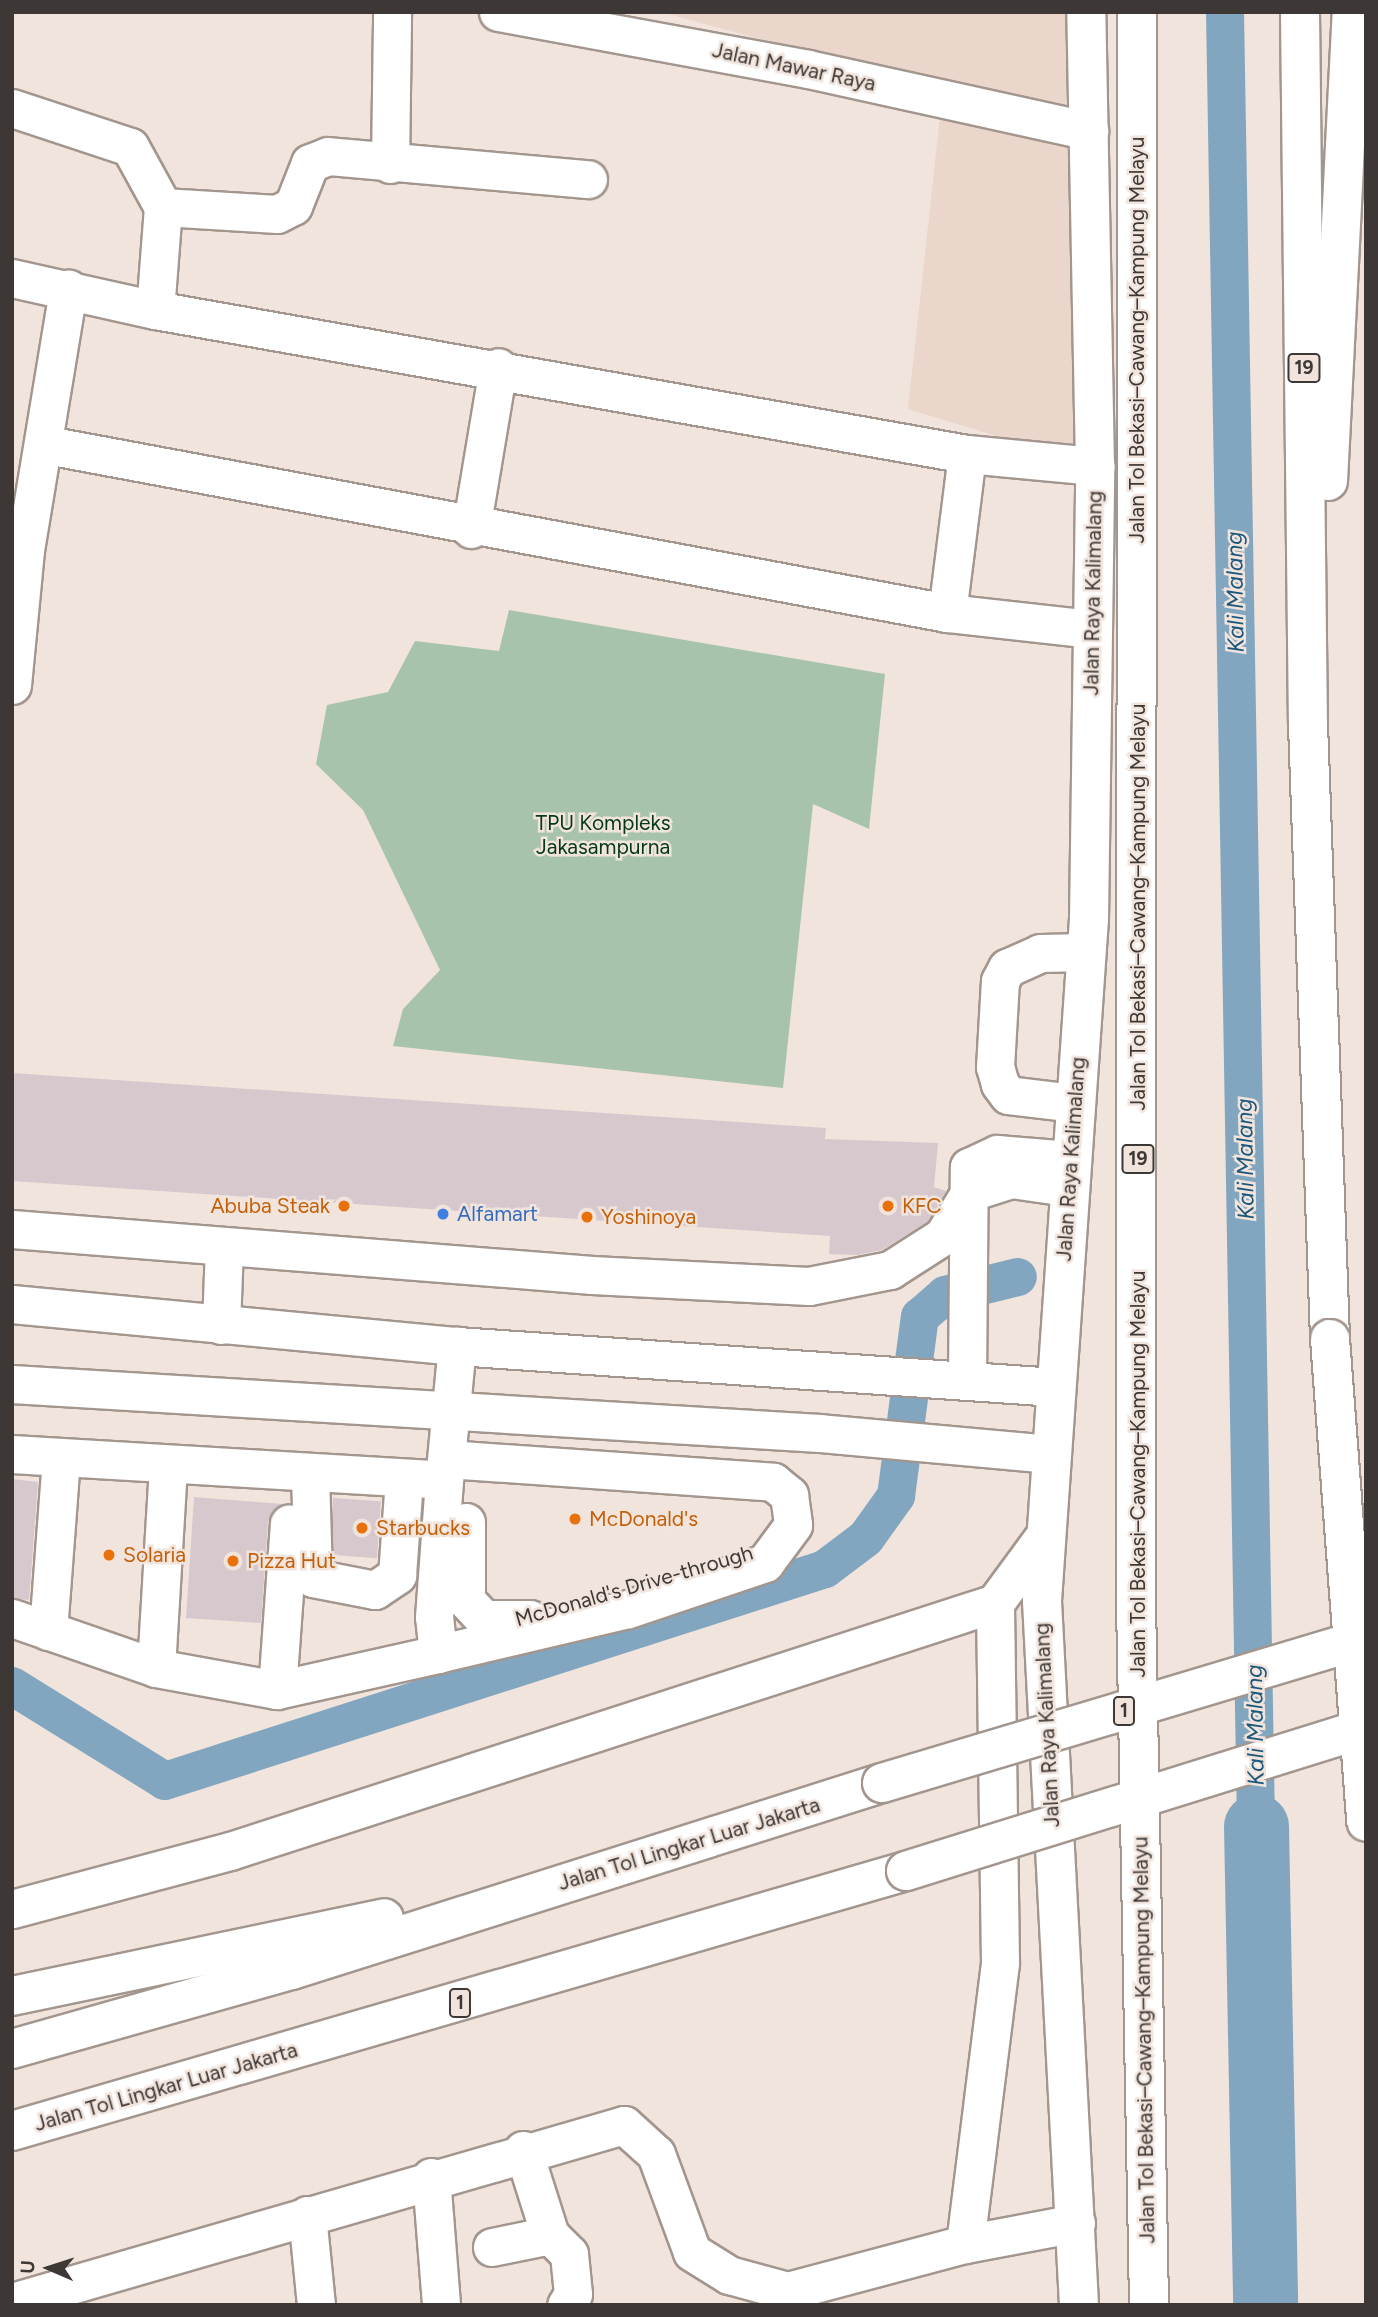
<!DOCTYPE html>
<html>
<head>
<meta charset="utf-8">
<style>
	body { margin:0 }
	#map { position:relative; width:1378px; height:2317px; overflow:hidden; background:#f1e4dc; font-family:Figtree,sans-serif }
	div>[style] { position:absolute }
	.built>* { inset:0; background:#ead6ca }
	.green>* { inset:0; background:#a8c3ab }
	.canal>* { height:38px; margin:-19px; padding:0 19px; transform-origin:19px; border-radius:19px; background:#82a6bf }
	.river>* { height:65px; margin:-32.5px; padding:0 32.5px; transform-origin:32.5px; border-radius:32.5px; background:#82a6bf }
	.building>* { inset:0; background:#d7c8ce; transform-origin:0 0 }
	.roads { filter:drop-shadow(2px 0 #a2968e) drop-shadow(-2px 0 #a2968e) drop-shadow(0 2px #a2968e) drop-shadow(0 -2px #a2968e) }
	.minor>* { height:37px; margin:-18.5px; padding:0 18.5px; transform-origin:18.5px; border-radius:18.5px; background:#fff }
	.major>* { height:38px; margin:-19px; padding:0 19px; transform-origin:19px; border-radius:19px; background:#fff }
	.highway>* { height:38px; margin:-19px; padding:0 19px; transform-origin:19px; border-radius:19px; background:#fff }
	.bridges { filter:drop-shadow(2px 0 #a2968e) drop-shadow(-2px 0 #a2968e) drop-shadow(0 2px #a2968e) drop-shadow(0 -2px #a2968e) }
	.highway-bridge>* { height:38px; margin:-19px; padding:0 19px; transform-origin:19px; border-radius:19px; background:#fff }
	.dots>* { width:19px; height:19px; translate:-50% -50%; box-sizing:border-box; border:4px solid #f1e4dc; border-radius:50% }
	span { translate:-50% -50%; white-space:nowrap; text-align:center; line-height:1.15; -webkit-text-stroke:5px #f1e4dc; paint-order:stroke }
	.shield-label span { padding:2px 5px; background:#f1e4dc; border:2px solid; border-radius:5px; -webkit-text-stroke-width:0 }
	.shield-label { font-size:19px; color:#3d3835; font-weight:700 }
	.street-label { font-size:21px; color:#3d3835 }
	.park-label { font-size:21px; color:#033a15 }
	.food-label { font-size:21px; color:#c56008 }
	.right { translate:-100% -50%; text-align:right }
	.left { translate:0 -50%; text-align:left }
	.shop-label { font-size:21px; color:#366cbe }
	.water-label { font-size:23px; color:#1c587c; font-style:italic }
	.frame { position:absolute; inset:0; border:14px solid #3d3835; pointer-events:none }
	.north { position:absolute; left:14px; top:2233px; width:70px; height:70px; -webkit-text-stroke:5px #f1e4dc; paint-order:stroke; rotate:273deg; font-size:19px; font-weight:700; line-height:28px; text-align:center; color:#3d3835 }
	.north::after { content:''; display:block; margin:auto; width:24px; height:32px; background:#3d3835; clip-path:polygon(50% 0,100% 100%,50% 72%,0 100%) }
</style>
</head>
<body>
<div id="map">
	<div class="built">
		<div style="clip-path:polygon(661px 12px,1086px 12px,1095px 466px,908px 409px,943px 89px)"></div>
	</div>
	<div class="green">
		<div style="clip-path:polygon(509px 610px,885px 674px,869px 829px,813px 804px,783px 1088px,393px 1046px,403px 1009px,440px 970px,363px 810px,316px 764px,327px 705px,388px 692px,415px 641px,499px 651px)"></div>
	</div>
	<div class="canal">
		<div style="left:1225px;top:12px;width:1814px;rotate:89.02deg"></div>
		<div style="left:12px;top:1686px;width:180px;rotate:31.8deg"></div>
		<div style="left:165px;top:1781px;width:693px;rotate:-17.81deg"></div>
		<div style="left:825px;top:1569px;width:51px;rotate:-37.1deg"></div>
		<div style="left:866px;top:1538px;width:52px;rotate:-54.5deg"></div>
		<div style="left:896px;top:1496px;width:181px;rotate:-82.4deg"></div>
		<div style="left:920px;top:1317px;width:33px;rotate:-41deg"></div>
		<div style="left:945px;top:1295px;width:75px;rotate:-13.9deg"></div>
	</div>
	<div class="river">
		<div style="left:1256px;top:1826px;width:479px;rotate:88.9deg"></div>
	</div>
	<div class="building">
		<div style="clip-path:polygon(12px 1073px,826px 1128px,825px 1139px,938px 1143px,934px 1187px,946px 1191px,928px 1221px,882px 1250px,857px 1255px,829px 1254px,830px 1236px,12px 1181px)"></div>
		<div style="clip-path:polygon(12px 1479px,38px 1482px,29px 1600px,12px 1598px)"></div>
		<div style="clip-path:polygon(194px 1497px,282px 1504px,268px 1522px,261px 1623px,186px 1618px)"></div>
		<div style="left:333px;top:1498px;width:48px;height:57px;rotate:4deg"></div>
	</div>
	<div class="roads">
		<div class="minor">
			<div style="left:498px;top:12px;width:315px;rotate:10.4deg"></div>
			<div style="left:808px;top:69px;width:288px;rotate:12.4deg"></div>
			<div style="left:12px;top:108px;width:124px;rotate:18.3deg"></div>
			<div style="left:130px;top:147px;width:68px;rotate:61.2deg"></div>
			<div style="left:163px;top:207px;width:103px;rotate:94.4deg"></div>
			<div style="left:390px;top:164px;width:152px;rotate:-89.2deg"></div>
			<div style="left:163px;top:207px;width:114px;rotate:3.5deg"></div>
			<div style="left:277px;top:214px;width:18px;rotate:-27deg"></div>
			<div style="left:293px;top:206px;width:46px;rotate:-68.4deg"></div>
			<div style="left:310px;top:163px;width:19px;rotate:-21deg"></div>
			<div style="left:328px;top:156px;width:261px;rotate:5.1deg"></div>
			<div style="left:12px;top:278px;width:147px;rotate:12.6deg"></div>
			<div style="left:155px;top:310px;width:825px;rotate:10.06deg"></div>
			<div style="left:967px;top:454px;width:129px;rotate:5.4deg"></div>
			<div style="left:47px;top:445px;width:916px;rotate:10.57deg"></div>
			<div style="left:947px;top:613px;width:146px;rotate:6.3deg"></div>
			<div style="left:471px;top:529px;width:164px;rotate:-80.5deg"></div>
			<div style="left:947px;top:613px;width:160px;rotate:-82.8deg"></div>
			<div style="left:12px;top:685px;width:136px;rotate:-84.5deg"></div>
			<div style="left:25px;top:550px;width:265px;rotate:-80.6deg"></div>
			<div style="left:1074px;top:1103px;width:66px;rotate:-173.1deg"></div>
			<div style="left:1008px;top:1095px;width:14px;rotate:-126deg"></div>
			<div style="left:1000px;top:1084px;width:18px;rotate:-106deg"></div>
			<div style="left:995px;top:1067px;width:86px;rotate:-86.7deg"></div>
			<div style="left:1000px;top:981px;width:15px;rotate:-62deg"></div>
			<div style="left:1007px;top:968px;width:36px;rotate:-24deg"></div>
			<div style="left:1040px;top:953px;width:46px;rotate:-1.2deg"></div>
			<div style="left:12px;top:1229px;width:582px;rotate:4.53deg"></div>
			<div style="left:592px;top:1275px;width:217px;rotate:2.9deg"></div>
			<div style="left:809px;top:1286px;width:83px;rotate:-11.2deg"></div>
			<div style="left:890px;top:1270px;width:63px;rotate:-32.7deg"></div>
			<div style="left:943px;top:1236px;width:52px;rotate:-58.5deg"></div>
			<div style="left:970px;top:1192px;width:43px;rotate:-17.6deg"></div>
			<div style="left:1011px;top:1179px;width:58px;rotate:8deg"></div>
			<div style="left:12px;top:1304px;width:447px;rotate:5.4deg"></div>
			<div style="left:457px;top:1346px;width:599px;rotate:3.92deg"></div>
			<div style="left:221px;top:1325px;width:77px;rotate:-87.8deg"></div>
			<div style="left:967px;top:1380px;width:213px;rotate:-89.5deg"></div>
			<div style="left:969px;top:1167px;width:31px;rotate:-25deg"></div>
			<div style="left:997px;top:1154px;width:73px;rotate:4.7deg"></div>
			<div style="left:12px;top:1384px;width:809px;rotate:3.47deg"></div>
			<div style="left:820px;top:1433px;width:232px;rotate:5.2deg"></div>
			<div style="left:12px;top:1454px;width:433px;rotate:3.4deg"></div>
			<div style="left:447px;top:1459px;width:327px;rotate:4deg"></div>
			<div style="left:773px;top:1482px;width:21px;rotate:39deg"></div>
			<div style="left:789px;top:1495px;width:30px;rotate:82deg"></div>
			<div style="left:793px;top:1525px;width:47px;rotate:126.4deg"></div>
			<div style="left:765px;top:1563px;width:145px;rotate:161.4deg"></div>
			<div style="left:628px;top:1609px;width:195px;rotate:166.7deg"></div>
			<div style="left:438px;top:1654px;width:37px;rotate:-96deg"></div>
			<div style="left:434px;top:1617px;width:137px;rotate:-85.8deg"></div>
			<div style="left:444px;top:1480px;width:135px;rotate:-84.5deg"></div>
			<div style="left:310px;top:1474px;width:104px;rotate:88.3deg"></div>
			<div style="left:313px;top:1578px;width:63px;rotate:11deg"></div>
			<div style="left:375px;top:1590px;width:27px;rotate:-34deg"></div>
			<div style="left:397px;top:1575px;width:96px;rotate:-85.8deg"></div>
			<div style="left:466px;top:1522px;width:78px;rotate:90deg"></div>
			<div style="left:466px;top:1600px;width:26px;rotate:47deg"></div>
			<div style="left:484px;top:1619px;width:46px"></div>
			<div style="left:12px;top:1618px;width:152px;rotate:19.1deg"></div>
			<div style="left:156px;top:1668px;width:123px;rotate:10.3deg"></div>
			<div style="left:277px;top:1690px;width:165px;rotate:-12.6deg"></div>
			<div style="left:48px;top:1631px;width:172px;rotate:-85.7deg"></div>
			<div style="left:156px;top:1668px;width:200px;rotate:-86.6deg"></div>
			<div style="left:277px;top:1690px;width:167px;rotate:-85.9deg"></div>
			<div style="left:12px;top:1909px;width:226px;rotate:-14.9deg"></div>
			<div style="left:230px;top:1851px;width:804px;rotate:-17.96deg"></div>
			<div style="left:995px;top:1603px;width:84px;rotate:-53.7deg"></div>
			<div style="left:523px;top:2150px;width:89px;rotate:72.4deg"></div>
			<div style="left:550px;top:2235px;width:27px;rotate:45deg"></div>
			<div style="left:569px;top:2254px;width:40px;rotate:84.3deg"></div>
			<div style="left:573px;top:2294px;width:13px;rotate:122deg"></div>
			<div style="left:431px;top:2177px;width:128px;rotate:85.5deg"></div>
			<div style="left:307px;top:2215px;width:90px;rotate:84.3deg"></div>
			<div style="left:965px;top:2244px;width:283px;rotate:-82.9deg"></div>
			<div style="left:1000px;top:1963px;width:360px;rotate:-90.8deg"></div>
			<div style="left:492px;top:2247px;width:59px;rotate:-11.7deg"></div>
			<div style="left:12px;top:2302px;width:637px;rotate:-16.13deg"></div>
			<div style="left:624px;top:2125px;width:43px;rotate:42.2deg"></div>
			<div style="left:656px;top:2154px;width:104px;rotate:69.8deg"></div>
			<div style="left:692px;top:2252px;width:44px;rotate:31.9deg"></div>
			<div style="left:729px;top:2275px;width:61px;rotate:15.2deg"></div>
			<div style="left:788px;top:2291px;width:183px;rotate:-14.9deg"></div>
			<div style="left:965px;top:2244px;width:113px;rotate:-10.7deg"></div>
		</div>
		<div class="major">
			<div style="left:1079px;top:2305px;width:705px;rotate:-93.01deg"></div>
			<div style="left:1042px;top:1601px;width:684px;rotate:-86.06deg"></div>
			<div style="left:1089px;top:919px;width:453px;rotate:-89.2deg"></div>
			<div style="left:1095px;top:466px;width:454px;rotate:-91.1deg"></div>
		</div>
		<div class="highway">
			<div style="left:1300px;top:12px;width:712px;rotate:89.36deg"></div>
			<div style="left:1308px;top:724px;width:615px;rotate:87.95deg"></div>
			<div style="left:1328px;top:481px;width:470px;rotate:-87.1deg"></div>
			<div style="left:12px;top:1996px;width:380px;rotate:-11.8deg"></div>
			<div style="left:12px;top:2049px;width:291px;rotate:-15.8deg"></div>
			<div style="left:292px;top:1970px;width:619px;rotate:-17.59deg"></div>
			<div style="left:12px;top:2131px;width:931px;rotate:-16.22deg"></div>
		</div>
	</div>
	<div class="bridges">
		<div class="highway-bridge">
			<div style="left:1137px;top:12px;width:1590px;rotate:90.04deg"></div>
			<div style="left:1136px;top:1602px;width:703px;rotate:88.94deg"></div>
			<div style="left:1330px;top:1339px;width:484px;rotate:85.7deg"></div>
			<div style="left:882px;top:1783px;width:505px;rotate:-16.68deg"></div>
			<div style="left:906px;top:1871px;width:482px;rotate:-17.3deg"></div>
		</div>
	</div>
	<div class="dots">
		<div style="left:344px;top:1206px;background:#e8710a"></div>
		<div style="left:888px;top:1206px;background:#e8710a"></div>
		<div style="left:443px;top:1214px;background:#3f7fe0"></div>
		<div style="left:587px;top:1217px;background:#e8710a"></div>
		<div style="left:575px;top:1519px;background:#e8710a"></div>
		<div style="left:362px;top:1528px;background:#e8710a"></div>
		<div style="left:109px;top:1555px;background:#e8710a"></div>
		<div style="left:233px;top:1561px;background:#e8710a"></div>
	</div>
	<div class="shield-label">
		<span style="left:1304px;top:368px">19</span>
		<span style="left:1138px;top:1159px">19</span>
		<span style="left:1124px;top:1711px">1</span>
		<span style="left:460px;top:2003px">1</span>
	</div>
	<div class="street-label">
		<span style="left:794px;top:67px;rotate:12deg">Jalan Mawar Raya</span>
		<span style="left:1137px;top:340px;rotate:-90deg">Jalan Tol Bekasi–Cawang–Kampung Melayu</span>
		<span style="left:1093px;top:593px;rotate:-89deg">Jalan Raya Kalimalang</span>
		<span style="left:1138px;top:907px;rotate:-90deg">Jalan Tol Bekasi–Cawang–Kampung Melayu</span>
		<span style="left:1071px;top:1159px;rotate:-86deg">Jalan Raya Kalimalang</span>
		<span style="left:1138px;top:1474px;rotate:-90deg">Jalan Tol Bekasi–Cawang–Kampung Melayu</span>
		<span style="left:634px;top:1586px;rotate:-16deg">McDonald's Drive-through</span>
		<span style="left:1047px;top:1725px;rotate:-93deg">Jalan Raya Kalimalang</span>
		<span style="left:689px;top:1844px;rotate:-17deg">Jalan Tol Lingkar Luar Jakarta</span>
		<span style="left:1144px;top:2040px;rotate:-91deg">Jalan Tol Bekasi–Cawang–Kampung Melayu</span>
		<span style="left:166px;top:2087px;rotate:-16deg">Jalan Tol Lingkar Luar Jakarta</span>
	</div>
	<div class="park-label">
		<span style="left:603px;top:835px">TPU Kompleks<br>Jakasampurna</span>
	</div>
	<div class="food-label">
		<span class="right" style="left:330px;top:1206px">Abuba Steak</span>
		<span class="left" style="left:902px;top:1206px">KFC</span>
		<span class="left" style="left:601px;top:1217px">Yoshinoya</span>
		<span class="left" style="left:589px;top:1519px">McDonald's</span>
		<span class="left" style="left:376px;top:1528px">Starbucks</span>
		<span class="left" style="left:123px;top:1555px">Solaria</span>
		<span class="left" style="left:247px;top:1561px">Pizza Hut</span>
	</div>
	<div class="shop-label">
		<span class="left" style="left:457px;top:1214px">Alfamart</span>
	</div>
	<div class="water-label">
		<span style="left:1235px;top:592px;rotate:-91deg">Kali Malang</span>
		<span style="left:1245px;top:1159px;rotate:-91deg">Kali Malang</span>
		<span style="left:1255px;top:1725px;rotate:-91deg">Kali Malang</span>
	</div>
	<div class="frame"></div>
	<div class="north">U</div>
</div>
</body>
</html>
